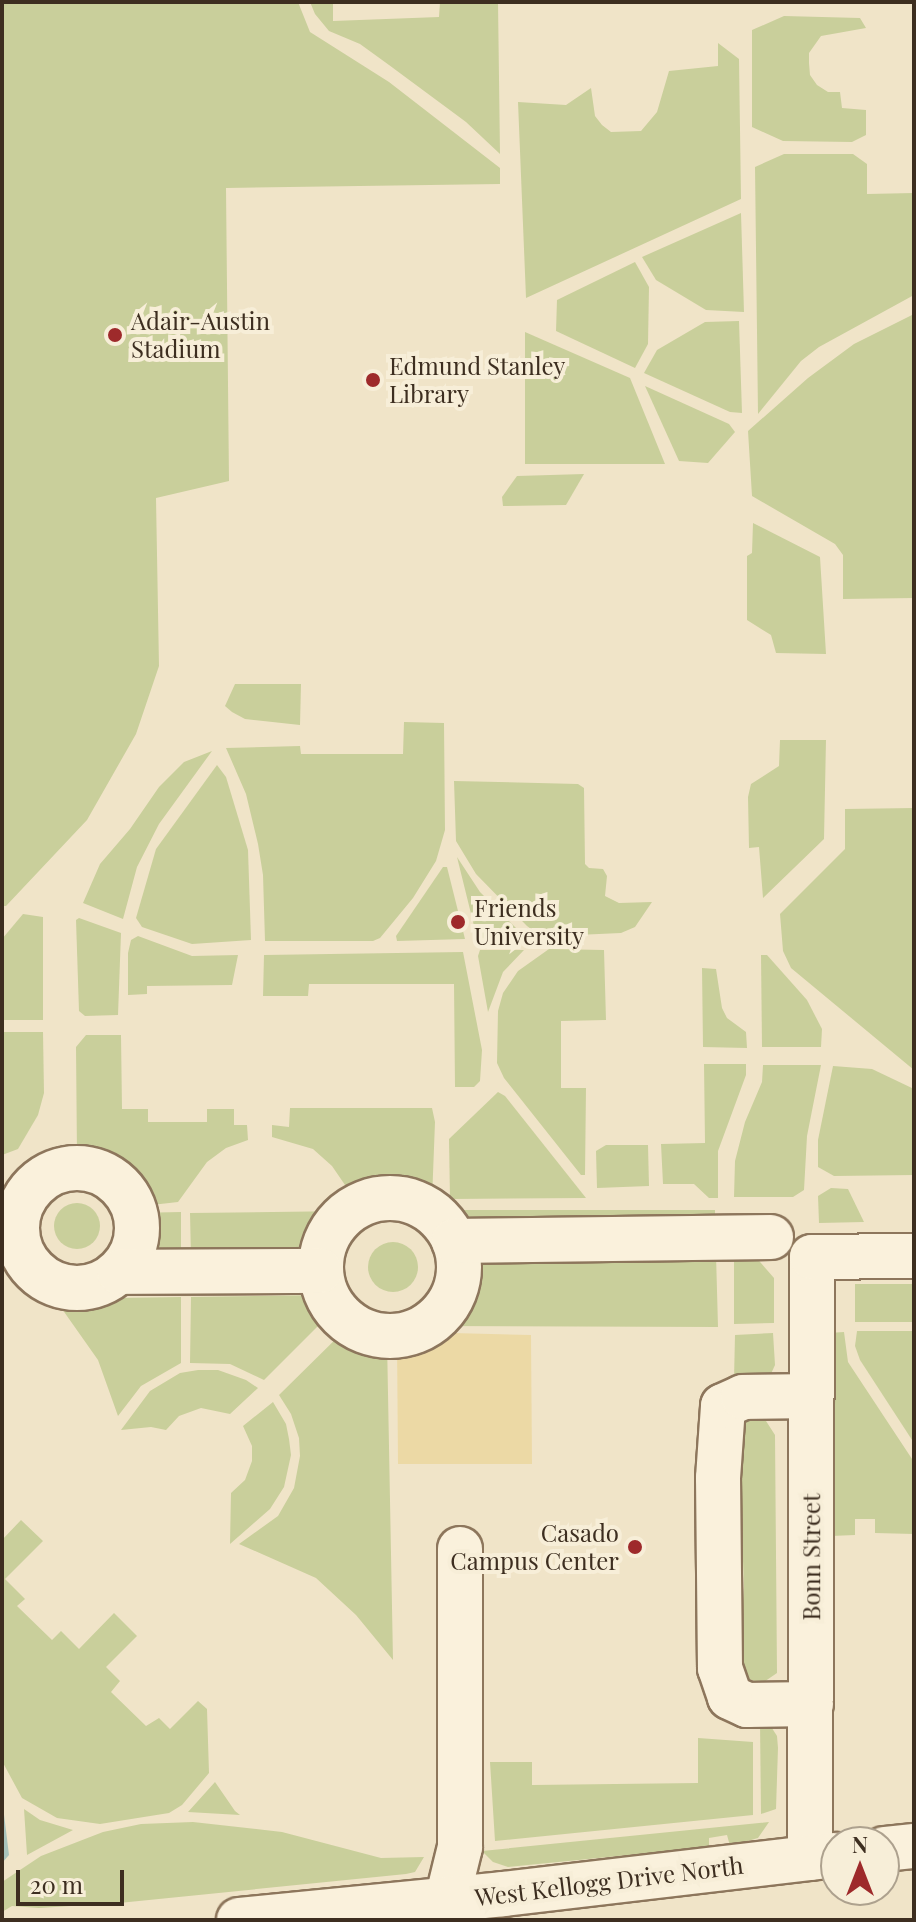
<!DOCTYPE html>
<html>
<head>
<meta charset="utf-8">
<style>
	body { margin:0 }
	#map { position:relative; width:916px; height:1922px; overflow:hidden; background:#f0e4c8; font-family:"Playfair Display",serif }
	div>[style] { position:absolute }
	.green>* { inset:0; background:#c9cf9b; transform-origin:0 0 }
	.round { border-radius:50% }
	.sand>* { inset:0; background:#ecd9a5 }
	.water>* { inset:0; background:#a9c4bc }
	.roads { filter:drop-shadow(2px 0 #8d765c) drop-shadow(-2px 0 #8d765c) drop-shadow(0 2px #8d765c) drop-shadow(0 -2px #8d765c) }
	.minor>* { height:44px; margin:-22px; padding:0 22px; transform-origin:22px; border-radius:22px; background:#faf1dc }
	.minor>.ring { margin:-22px; padding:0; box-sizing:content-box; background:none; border:44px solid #faf1dc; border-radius:50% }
	.dots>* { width:22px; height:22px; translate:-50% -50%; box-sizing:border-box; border:4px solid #f7eed8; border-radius:50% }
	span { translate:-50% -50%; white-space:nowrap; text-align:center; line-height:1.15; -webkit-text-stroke:8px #f7eed8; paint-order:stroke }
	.poi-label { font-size:24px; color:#3d2e20 }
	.left { translate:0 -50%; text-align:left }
	.right { translate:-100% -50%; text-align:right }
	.street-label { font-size:24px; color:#3d2e20 }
	.frame { position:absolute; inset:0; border:4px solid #3d2e20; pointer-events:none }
	.north { position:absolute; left:820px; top:1826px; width:80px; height:80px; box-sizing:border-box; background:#f7eed8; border:2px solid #ada18e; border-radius:50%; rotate:0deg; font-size:22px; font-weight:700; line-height:32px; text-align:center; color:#3d2e20 }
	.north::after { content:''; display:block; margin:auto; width:28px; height:36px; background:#9e2a2b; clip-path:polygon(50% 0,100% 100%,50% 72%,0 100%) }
	.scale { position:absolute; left:16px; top:1870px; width:108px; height:36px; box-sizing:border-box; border:4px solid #3d2e20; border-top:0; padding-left:10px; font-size:24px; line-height:28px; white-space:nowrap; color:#3d2e20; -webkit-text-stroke:6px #f7eed8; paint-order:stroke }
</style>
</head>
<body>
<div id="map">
	<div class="green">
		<div style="clip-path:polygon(2px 2px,298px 2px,310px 32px,389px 82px,500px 168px,500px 184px,226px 188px,229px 481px,156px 498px,159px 666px,136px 734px,87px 820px,6px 906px,2px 906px)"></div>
		<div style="clip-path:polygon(310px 2px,333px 2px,333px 21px,439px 17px,440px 2px,498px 2px,500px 154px,466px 122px,389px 65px,360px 44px,329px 31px,315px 14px)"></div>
		<div style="clip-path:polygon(784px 16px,860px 18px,866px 28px,821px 36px,809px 53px,809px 63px,810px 75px,817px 85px,828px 92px,840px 92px,842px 108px,866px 110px,866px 135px,852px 142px,783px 141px,752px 127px,752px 30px)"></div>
		<div style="clip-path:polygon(718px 43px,739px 59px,741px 199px,526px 298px,518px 102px,566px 105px,591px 88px,595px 116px,602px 125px,611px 132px,641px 131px,657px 112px,669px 71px,718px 66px)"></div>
		<div style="clip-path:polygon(784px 154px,853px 154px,867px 164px,867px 194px,914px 193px,914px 295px,819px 347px,801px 361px,758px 414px,755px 167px)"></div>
		<div style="clip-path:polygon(741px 213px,744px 312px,706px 310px,656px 280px,642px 257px)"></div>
		<div style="clip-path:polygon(635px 262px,649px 287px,648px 344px,635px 368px,556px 331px,557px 300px)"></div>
		<div style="clip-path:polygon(914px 314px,914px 598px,843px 599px,843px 555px,835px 544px,752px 496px,748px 431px,808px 378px,854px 344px)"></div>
		<div style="clip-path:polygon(739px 321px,742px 413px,730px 412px,644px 373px,657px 350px,705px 322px)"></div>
		<div style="clip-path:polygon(525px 332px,630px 378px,665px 464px,525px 464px)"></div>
		<div style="clip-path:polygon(645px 386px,729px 424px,735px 432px,708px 463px,679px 461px)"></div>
		<div style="clip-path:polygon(584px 474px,566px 505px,503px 506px,502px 497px,517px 476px)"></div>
		<div style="clip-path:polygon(753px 523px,820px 557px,826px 654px,776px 653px,771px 635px,747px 620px,747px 556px,752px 553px)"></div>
		<div style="clip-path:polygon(235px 684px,301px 684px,300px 725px,245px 719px,232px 712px,225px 706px)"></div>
		<div style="clip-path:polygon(404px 722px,444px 723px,445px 830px,436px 861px,413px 898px,380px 938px,373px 941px,265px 941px,263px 875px,258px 844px,246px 794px,226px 748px,300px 746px,301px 754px,403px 754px)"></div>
		<div style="clip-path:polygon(780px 740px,826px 740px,824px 839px,763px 898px,759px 847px,749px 848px,748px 797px,751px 784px,779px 766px)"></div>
		<div style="clip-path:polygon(212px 751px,159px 824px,137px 867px,123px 919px,83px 903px,100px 864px,130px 829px,159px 787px,184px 762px)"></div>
		<div style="clip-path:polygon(217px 765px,226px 777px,248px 850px,251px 940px,192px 944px,142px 927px,136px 918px,156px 849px)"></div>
		<div style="clip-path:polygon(454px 781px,578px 784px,584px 788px,585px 864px,589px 868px,603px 869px,607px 876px,605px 896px,619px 903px,652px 902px,635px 927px,621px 933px,555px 936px,539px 935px,527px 926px,476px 874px,456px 841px)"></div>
		<div style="clip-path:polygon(914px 808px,914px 1070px,791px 968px,783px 951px,780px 914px,845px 849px,845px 809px)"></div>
		<div style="clip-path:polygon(457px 857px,480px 892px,525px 937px,477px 938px)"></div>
		<div style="clip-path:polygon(443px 867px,447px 867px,465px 939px,397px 941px,396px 936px)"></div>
		<div style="clip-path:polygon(23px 914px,43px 917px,43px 1020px,2px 1020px,2px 939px)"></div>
		<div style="clip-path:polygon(79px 918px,121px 933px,118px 1015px,85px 1016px,79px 1011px,76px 920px)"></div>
		<div style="clip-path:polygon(138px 936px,192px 956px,238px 955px,232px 985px,147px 986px,147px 994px,128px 995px,128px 953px,131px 940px)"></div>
		<div style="clip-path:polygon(549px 949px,604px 950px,606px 1020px,561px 1021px,561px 1088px,586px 1088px,585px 1175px,581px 1175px,504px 1078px,497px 1063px,498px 1011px,503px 993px,518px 971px)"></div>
		<div style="clip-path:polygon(480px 950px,524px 950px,503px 972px,488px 1012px,478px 956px)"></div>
		<div style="clip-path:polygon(463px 952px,482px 1050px,480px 1081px,474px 1087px,455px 1087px,454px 984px,309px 984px,308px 996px,263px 996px,264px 955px)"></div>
		<div style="clip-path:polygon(761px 955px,767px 955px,807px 1000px,822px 1029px,821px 1047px,762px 1047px)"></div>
		<div style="clip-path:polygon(702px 968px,716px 969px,722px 1008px,727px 1018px,746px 1032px,747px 1048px,703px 1047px)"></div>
		<div style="clip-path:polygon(2px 1032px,43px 1032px,44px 1093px,38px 1115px,18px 1149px,2px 1155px)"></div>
		<div style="clip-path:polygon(86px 1035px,121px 1035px,122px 1109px,148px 1109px,148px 1122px,207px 1122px,207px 1109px,234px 1109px,234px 1125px,247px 1125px,248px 1140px,226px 1148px,207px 1162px,178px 1202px,134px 1207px,123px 1189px,107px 1176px,80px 1163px,77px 1156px,76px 1047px)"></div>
		<div style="clip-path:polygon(704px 1064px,746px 1064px,746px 1075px,718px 1151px,718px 1198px,709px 1198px,694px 1184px,663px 1184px,661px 1144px,705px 1143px)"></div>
		<div style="clip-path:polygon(763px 1065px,821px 1065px,807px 1136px,804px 1190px,793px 1197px,734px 1197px,735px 1161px,745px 1122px,762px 1082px)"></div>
		<div style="clip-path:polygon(833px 1066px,872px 1069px,914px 1089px,914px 1175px,834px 1176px,818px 1167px,818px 1140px)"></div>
		<div style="clip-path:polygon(498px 1092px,505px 1096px,586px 1198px,450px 1199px,449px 1139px)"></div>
		<div style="clip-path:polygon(290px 1108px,432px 1108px,435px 1122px,432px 1200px,421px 1201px,390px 1192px,356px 1201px,332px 1166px,313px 1149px,272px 1137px,272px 1125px,289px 1127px)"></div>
		<div style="clip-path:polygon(606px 1145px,648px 1145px,649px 1186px,597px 1188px,596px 1151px)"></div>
		<div style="clip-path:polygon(831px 1188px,848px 1189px,864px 1222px,819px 1223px,818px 1196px)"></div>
		<div class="round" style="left:54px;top:1203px;width:46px;height:46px"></div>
		<div style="left:715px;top:1210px;width:12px;height:265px;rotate:90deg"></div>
		<div style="clip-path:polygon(348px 1211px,332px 1228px,321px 1256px,191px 1257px,190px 1213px)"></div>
		<div style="clip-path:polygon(181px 1212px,181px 1257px,148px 1256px,138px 1244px,135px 1213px)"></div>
		<div class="round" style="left:368px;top:1242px;width:50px;height:50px"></div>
		<div style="clip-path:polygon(734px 1253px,753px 1254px,774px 1278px,774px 1323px,734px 1324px)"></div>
		<div style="clip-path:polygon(716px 1254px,718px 1327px,433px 1326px,454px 1301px,458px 1256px)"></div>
		<div style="left:914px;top:1284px;width:38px;height:59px;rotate:90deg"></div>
		<div style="clip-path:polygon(326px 1295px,331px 1313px,264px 1380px,230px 1364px,190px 1363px,191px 1297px)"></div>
		<div style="clip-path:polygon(181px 1297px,181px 1363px,141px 1386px,118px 1416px,98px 1360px,55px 1299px)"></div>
		<div style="clip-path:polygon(351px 1324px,387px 1340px,393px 1660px,356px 1615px,316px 1578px,239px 1544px,278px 1516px,294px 1488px,300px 1456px,299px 1438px,291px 1414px,279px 1395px)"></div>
		<div style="clip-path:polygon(857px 1331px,914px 1331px,914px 1443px,860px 1360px,855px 1346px)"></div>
		<div style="clip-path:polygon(844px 1332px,848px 1362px,914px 1462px,914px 1534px,875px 1533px,875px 1519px,855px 1519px,855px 1535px,831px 1536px,829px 1333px)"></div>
		<div style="clip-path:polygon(773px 1333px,775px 1365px,770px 1376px,734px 1379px,735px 1335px)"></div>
		<div style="clip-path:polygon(198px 1370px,218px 1370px,246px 1380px,258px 1388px,230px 1414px,201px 1408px,179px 1416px,166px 1430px,151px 1427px,121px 1430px,150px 1391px,180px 1373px)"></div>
		<div style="clip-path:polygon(273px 1402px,286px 1424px,289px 1439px,291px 1455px,284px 1487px,270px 1509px,230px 1544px,231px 1493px,245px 1480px,252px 1461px,252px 1446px,243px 1426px)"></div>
		<div style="clip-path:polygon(745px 1421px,766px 1421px,775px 1435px,777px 1673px,761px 1684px,738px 1674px,744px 1587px,738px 1431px)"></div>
		<div style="clip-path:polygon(21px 1520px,43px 1541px,5px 1579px,25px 1599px,17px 1606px,52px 1640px,61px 1631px,79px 1649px,114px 1613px,137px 1636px,106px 1667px,120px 1681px,111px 1692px,146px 1726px,159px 1718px,170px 1729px,198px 1701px,207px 1709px,209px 1773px,182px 1805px,169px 1813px,100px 1824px,57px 1818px,22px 1798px,2px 1761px,2px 1540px)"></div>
		<div style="clip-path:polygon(760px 1722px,770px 1725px,777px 1736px,778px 1748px,776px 1809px,761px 1814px)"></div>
		<div style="clip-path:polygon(698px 1738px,753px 1742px,753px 1815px,495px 1841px,490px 1762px,532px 1762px,532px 1785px,698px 1783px)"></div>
		<div style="clip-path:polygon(215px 1782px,235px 1811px,240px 1815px,188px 1812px)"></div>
		<div style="clip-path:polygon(24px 1809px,40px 1820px,73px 1830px,27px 1855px)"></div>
		<div style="clip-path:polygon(193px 1822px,282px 1832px,381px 1858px,424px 1857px,415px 1872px,406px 1874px,119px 1903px,39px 1908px,12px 1906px,2px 1912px,2px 1882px,41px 1856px,103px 1832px,141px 1824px)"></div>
		<div style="clip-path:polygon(769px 1822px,758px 1838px,730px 1846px,727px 1835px,709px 1838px,709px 1847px,508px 1867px,493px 1862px,482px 1851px)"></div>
	</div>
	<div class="sand">
		<div style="clip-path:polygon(413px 1332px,531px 1335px,532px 1464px,398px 1464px,397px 1341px)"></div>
	</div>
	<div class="water">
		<div style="clip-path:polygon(2px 1798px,9px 1855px,2px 1863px)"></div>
	</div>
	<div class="roads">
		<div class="minor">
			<div class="ring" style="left:17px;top:1168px;width:76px;height:76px"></div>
			<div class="ring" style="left:321px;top:1198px;width:94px;height:94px"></div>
			<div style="left:454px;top:1241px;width:317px;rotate:-0.7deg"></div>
			<div style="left:119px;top:1272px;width:201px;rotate:-0.3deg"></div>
			<div style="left:811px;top:1704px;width:64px;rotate:179.1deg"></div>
			<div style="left:747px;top:1705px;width:19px;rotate:-155deg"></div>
			<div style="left:730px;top:1697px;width:31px;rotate:-109deg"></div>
			<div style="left:720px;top:1668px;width:190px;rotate:-90.6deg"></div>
			<div style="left:718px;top:1478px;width:72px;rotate:-86deg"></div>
			<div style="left:723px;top:1406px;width:22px;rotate:-24deg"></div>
			<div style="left:743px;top:1397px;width:68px;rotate:-0.8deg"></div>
			<div style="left:884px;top:1849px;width:30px;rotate:-6deg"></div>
			<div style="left:810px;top:1858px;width:601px;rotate:-89.81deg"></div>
			<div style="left:812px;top:1257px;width:102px;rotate:-0.6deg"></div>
			<div style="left:447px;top:1900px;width:55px;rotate:-76.2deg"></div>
			<div style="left:460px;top:1847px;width:298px;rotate:-90deg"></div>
			<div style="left:239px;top:1920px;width:265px;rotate:-5.6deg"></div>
			<div style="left:503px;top:1894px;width:335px;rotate:-6.7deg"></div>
		</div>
	</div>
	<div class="dots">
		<div style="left:115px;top:335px;background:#9e2a2b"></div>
		<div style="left:373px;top:380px;background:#9e2a2b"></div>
		<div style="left:458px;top:922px;background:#9e2a2b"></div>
		<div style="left:635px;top:1547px;background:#9e2a2b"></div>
	</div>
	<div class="poi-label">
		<span class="left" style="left:131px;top:335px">Adair-Austin<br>Stadium</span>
		<span class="left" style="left:389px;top:380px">Edmund Stanley<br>Library</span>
		<span class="left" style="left:474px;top:922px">Friends<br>University</span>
		<span class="right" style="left:619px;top:1547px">Casado<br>Campus Center</span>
	</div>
	<div class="street-label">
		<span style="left:811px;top:1557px;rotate:-90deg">Bonn Street</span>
		<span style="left:609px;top:1881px;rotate:-7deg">West Kellogg Drive North</span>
	</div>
	<div class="frame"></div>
	<div class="north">N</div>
	<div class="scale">20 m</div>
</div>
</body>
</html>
